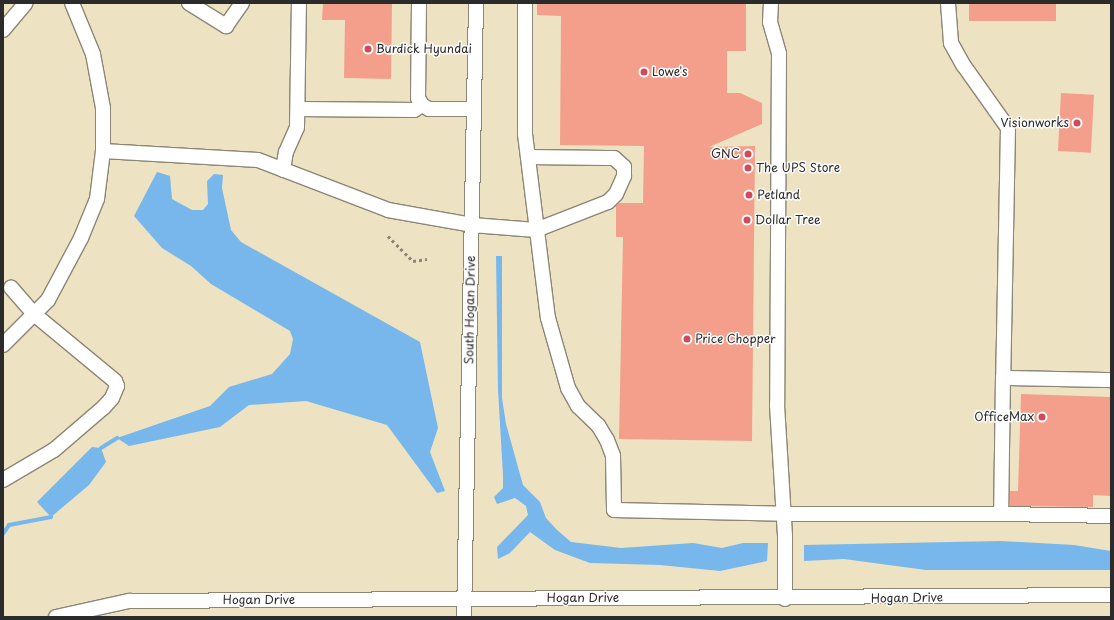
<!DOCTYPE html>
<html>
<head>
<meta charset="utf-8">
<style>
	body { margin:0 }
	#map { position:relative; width:1114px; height:620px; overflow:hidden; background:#ede2c1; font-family:"Playpen Sans",sans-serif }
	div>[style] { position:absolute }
	.water>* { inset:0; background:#78b7ec }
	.stream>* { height:4px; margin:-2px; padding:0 2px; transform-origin:2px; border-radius:2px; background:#78b7ec }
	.building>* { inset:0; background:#f49f8c; transform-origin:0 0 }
	.path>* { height:2.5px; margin-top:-1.25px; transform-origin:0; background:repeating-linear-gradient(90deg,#8c8676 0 3px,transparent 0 6px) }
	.roads { filter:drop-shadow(1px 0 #8c8676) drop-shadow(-1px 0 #8c8676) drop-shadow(0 1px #8c8676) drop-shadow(0 -1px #8c8676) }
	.minor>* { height:14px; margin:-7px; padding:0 7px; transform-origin:7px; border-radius:7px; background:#fff }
	.dots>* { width:11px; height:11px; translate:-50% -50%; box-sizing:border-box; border:2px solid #fff; border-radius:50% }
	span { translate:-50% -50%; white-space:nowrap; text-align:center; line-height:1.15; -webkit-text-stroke:3px #fff; paint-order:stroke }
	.poi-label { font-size:12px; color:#2b2b2b }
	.left { translate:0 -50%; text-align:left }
	.right { translate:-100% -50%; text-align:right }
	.street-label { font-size:12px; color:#2b2b2b }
	.frame { position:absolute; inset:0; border:4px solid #2b2b2b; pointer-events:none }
</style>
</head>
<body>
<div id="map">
	<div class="water">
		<div style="clip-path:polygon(157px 172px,170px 176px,172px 199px,192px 210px,203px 210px,208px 204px,207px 181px,214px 174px,223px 175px,222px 188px,231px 230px,241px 242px,420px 342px,438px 428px,430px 452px,445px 491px,437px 493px,387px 425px,306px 401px,249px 405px,220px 427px,129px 446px,117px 438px,210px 406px,229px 387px,272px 374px,290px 354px,293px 339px,290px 331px,211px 284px,191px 266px,162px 248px,134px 216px)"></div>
		<div style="clip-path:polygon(496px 256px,502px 256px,502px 398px,506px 424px,523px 485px,540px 502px,546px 518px,557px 530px,571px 542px,621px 548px,693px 543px,722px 548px,743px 543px,768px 543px,767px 561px,720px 571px,660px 565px,590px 563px,555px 550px,530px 532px,510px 553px,498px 559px,497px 547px,528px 515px,526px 506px,515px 498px,497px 504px,494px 497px,503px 488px,503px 475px,498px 390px)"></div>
		<div style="clip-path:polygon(92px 447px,101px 448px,106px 462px,89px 485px,51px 517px,37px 502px)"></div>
		<div style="clip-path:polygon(1000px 541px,1074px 545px,1111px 551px,1111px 570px,926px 570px,844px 559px,804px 561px,804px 545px)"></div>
	</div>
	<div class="stream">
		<div style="left:101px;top:448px;width:19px;rotate:-32deg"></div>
		<div style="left:3px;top:534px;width:11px;rotate:-56deg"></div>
		<div style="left:9px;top:525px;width:43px;rotate:-10.8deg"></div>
	</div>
	<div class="building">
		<div style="clip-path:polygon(323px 3px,392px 3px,391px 79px,344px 78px,345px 20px,322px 20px)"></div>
		<div style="clip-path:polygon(537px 3px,746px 3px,746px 51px,727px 51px,727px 93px,740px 93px,762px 103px,762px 124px,709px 147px,755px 146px,752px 441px,619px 439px,623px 237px,616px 237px,616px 206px,619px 203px,643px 203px,644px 146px,560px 145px,561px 16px,537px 15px)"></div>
		<div style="left:969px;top:3px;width:87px;height:18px"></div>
		<div style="left:1061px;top:93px;width:33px;height:58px;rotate:3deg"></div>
		<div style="clip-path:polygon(1021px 394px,1111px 397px,1111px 496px,1093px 495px,1093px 507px,1010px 506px,1010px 491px,1018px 491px)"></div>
	</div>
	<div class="path">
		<div style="left:388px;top:236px;width:35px;rotate:45deg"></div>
		<div style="left:413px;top:261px;width:14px;rotate:-8deg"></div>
	</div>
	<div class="roads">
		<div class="minor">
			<div style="left:189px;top:3px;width:44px;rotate:31.9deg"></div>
			<div style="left:226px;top:26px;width:28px;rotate:-55deg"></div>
			<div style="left:419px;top:3px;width:95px;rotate:90.6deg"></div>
			<div style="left:418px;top:98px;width:8px;rotate:60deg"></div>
			<div style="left:422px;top:105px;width:8px;rotate:30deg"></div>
			<div style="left:429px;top:109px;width:45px"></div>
			<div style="left:525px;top:3px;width:131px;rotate:90deg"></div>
			<div style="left:525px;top:134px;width:185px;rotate:82.9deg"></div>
			<div style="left:548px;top:318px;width:73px;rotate:74.1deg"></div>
			<div style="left:568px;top:388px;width:21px;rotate:61deg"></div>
			<div style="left:578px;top:406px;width:28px;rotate:44deg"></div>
			<div style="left:598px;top:425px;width:17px;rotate:59deg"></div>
			<div style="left:607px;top:440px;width:17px;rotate:69deg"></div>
			<div style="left:613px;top:456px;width:54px;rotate:88.9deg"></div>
			<div style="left:614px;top:510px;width:170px;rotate:1.3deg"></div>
			<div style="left:784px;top:514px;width:217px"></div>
			<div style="left:771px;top:3px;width:19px;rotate:93deg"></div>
			<div style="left:770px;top:22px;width:33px;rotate:74deg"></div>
			<div style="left:779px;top:54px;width:351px;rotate:90.3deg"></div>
			<div style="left:777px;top:405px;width:131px;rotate:86.5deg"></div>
			<div style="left:785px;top:536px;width:63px;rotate:90deg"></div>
			<div style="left:948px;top:3px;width:40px;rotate:85.7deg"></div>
			<div style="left:951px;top:43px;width:26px;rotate:61deg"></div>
			<div style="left:964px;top:66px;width:76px;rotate:54.6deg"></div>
			<div style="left:1008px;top:128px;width:250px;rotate:91.1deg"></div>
			<div style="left:1003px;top:378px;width:108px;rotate:1.1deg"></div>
			<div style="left:3px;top:30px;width:35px;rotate:-50deg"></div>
			<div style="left:298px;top:109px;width:116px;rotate:0.5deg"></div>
			<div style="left:414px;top:110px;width:9px;rotate:-32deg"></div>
			<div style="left:103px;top:151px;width:155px;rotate:3.3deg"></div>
			<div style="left:258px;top:160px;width:139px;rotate:21deg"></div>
			<div style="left:388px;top:210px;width:85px;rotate:10.1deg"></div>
			<div style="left:472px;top:225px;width:64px;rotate:4.5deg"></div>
			<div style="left:536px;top:230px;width:77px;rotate:-21.3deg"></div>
			<div style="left:608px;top:202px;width:11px;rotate:-45deg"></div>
			<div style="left:616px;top:194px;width:20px;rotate:-66deg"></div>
			<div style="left:624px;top:176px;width:9px;rotate:-90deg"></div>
			<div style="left:624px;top:167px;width:13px;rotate:-138deg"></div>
			<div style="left:614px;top:158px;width:86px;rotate:-179.3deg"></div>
			<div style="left:283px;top:170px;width:18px;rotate:-81deg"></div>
			<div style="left:286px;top:152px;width:27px;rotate:-66deg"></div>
			<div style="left:297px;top:127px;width:124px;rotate:-89.1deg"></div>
			<div style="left:3px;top:345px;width:64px;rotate:-45deg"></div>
			<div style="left:48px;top:300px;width:70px;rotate:-62deg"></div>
			<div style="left:81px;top:238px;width:42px;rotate:-67.7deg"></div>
			<div style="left:97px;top:199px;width:48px;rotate:-82.9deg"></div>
			<div style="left:103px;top:151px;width:43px;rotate:-90deg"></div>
			<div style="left:103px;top:108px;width:55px;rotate:-100.5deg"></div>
			<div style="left:93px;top:54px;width:55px;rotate:-112.4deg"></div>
			<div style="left:1003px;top:378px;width:136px;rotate:90.8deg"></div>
			<div style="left:1001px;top:514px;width:110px;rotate:1deg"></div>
			<div style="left:3px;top:480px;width:59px;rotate:-30.5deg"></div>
			<div style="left:54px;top:450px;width:66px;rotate:-40.7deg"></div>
			<div style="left:104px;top:407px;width:12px;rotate:-48deg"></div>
			<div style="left:112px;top:398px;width:13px;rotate:-67deg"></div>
			<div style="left:117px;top:386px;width:5px;rotate:-112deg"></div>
			<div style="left:115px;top:381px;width:105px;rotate:-140.4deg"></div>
			<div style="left:34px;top:314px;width:35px;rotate:-131deg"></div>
			<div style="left:56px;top:617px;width:75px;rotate:-12.4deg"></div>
			<div style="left:129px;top:601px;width:982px;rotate:-0.35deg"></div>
			<div style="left:464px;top:617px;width:614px;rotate:-88.88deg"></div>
		</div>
	</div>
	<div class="dots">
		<div style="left:368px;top:49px;background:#d1495b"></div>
		<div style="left:644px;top:72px;background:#d1495b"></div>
		<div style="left:1077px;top:123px;background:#d1495b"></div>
		<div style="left:748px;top:154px;background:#d1495b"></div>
		<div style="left:748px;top:168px;background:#d1495b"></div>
		<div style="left:749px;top:195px;background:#d1495b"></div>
		<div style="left:747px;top:220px;background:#d1495b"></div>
		<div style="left:687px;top:339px;background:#d1495b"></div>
		<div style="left:1042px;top:417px;background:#d1495b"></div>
	</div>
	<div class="poi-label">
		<span class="left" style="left:376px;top:49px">Burdick Hyundai</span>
		<span class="left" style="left:652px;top:72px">Lowe's</span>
		<span class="right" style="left:1069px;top:123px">Visionworks</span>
		<span class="right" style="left:740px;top:154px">GNC</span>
		<span class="left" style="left:756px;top:168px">The UPS Store</span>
		<span class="left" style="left:757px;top:195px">Petland</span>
		<span class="left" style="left:755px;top:220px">Dollar Tree</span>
		<span class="left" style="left:695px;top:339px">Price Chopper</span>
		<span class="right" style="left:1034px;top:417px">OfficeMax</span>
	</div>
	<div class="street-label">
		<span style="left:470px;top:310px;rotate:-89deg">South Hogan Drive</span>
		<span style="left:583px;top:598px">Hogan Drive</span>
		<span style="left:907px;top:598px;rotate:-1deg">Hogan Drive</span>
		<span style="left:259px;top:600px">Hogan Drive</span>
	</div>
	<div class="frame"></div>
</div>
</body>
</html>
